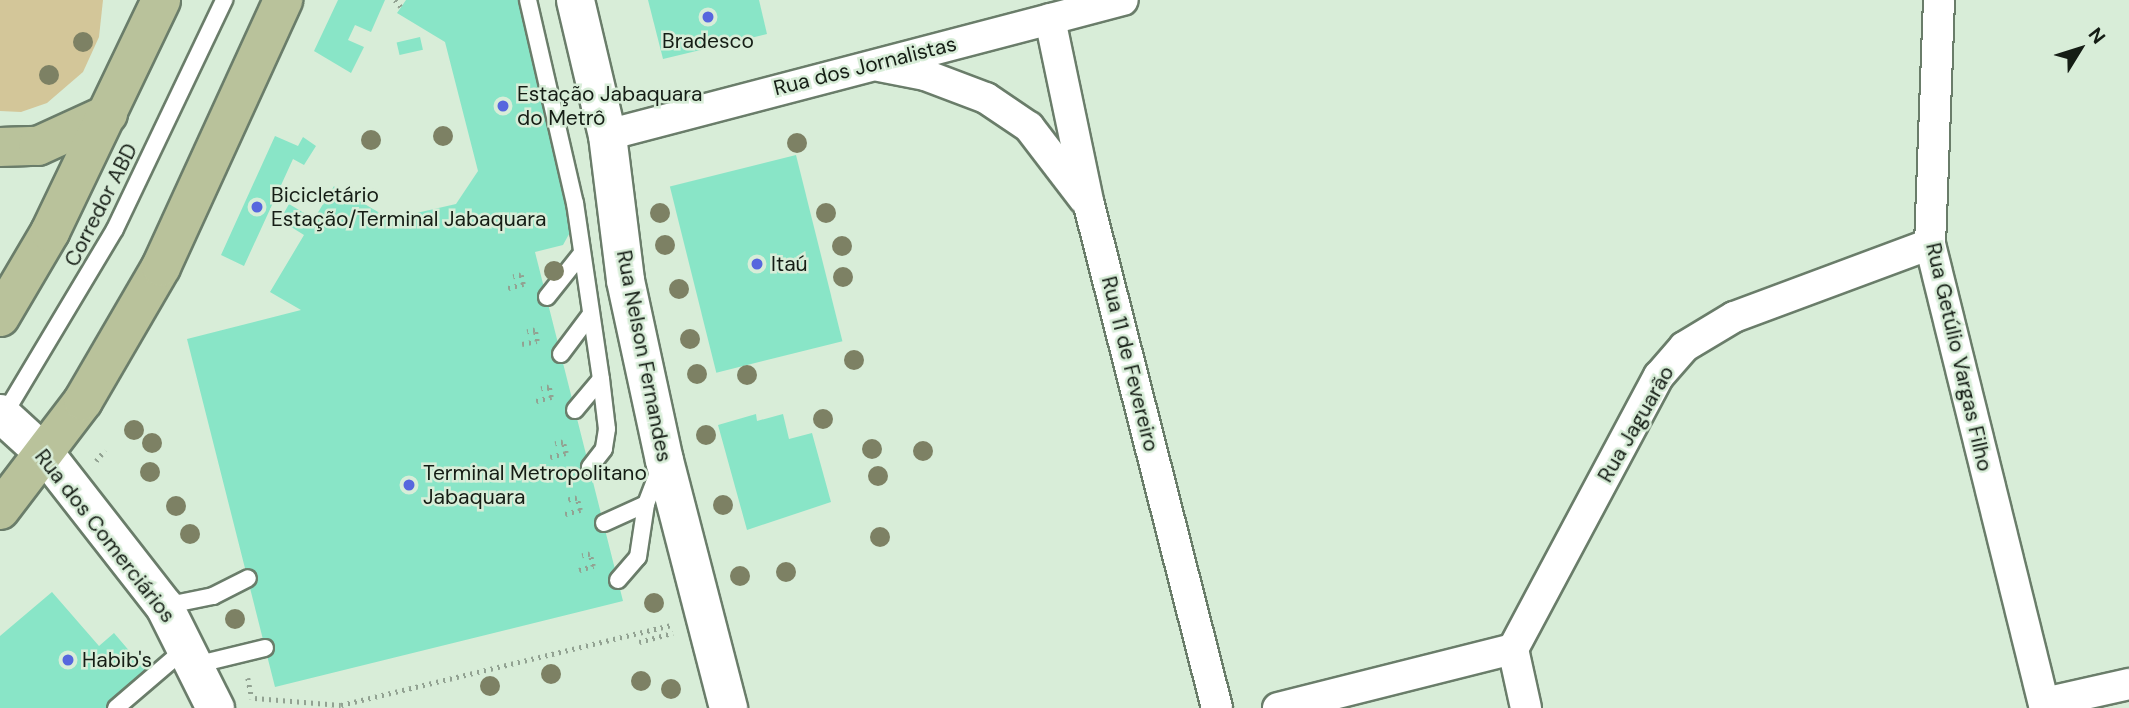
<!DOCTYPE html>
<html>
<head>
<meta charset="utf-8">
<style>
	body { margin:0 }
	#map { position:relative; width:2129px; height:708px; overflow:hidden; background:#d8edd8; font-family:"DM Sans",sans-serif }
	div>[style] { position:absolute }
	.green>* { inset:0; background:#d3c699 }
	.building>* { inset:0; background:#89e5c7; transform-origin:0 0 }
	.path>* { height:4.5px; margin-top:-2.25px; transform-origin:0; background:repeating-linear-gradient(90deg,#92a292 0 2px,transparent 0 7px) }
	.roads { filter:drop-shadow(2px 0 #6a7d6a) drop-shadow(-2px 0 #6a7d6a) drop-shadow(0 2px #6a7d6a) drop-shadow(0 -2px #6a7d6a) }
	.service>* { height:16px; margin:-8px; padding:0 8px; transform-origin:8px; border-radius:8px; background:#fff }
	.minor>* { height:30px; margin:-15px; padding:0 15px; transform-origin:15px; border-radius:15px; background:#fff }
	.tertiary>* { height:37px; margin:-18.5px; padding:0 18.5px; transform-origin:18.5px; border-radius:18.5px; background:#fff }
	.primary>* { height:38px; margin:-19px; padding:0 19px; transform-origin:19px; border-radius:19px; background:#b9c29b }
	.trees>* { width:20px; height:20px; margin:-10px; border-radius:50%; background:#7d8164 }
	.dots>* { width:19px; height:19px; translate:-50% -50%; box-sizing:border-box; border:4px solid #d8edd8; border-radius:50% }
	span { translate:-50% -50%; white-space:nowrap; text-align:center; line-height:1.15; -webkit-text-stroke:5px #d8edd8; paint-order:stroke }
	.poi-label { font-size:21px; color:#151d15 }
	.left { translate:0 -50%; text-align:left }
	.street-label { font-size:21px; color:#151d15 }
	.north { position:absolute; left:2045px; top:14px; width:70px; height:70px; -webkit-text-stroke:5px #d8edd8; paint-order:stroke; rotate:52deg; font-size:19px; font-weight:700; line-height:28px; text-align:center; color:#151d15 }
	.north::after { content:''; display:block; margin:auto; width:24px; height:32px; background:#151d15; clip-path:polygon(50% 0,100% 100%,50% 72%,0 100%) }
</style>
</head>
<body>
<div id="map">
	<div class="green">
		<div style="clip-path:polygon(0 0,103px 0,99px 37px,83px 72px,47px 103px,21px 112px,0 111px)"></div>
	</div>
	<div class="building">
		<div style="clip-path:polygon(338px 0,385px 0,371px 32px,355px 25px,348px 40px,364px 47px,351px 73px,314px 51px)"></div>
		<div style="clip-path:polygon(406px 0,518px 0,574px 225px,563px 245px,535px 252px,623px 601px,275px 687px,187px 339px,301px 310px,270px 292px,304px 235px,280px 220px,289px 204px,314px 219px,334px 186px,390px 219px,456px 204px,478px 171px,445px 42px,397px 13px)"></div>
		<div style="clip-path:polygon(648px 0,759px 0,767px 34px,663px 59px)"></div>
		<div style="left:420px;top:37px;width:13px;height:24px;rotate:77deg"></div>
		<div style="clip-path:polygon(275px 136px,298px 146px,303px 137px,316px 146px,304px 165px,293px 159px,244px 266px,221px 255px)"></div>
		<div style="left:796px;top:155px;width:192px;height:130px;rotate:76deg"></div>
		<div style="clip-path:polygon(756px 414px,757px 421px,783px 414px,789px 439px,812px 433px,831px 502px,747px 530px,718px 425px)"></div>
		<div style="clip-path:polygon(52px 592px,99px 646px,114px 633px,149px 674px,110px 708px,0 708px,0 636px)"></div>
	</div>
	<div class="path">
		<div style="left:395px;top:0;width:9px;rotate:49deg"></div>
		<div style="left:508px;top:288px;width:16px;rotate:-15deg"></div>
		<div style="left:523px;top:284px;width:9px;rotate:-103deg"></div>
		<div style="left:521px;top:275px;width:8px;rotate:166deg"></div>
		<div style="left:522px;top:344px;width:15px;rotate:-11deg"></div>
		<div style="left:537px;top:341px;width:11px;rotate:-100deg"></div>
		<div style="left:535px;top:330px;width:8px;rotate:166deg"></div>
		<div style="left:536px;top:401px;width:16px;rotate:-15deg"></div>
		<div style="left:551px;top:397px;width:10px;rotate:-101deg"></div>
		<div style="left:549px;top:387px;width:8px;rotate:166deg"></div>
		<div style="left:550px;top:457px;width:16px;rotate:-14deg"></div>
		<div style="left:566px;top:453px;width:11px;rotate:-105deg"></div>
		<div style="left:563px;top:442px;width:8px;rotate:166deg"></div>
		<div style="left:96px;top:461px;width:14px;rotate:-51deg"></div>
		<div style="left:565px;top:514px;width:16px;rotate:-15deg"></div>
		<div style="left:580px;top:510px;width:12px;rotate:-104deg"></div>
		<div style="left:577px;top:498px;width:9px;rotate:167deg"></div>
		<div style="left:579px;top:570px;width:15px;rotate:-16deg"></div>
		<div style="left:593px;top:566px;width:12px;rotate:-104deg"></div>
		<div style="left:590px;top:554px;width:8px;rotate:166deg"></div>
		<div style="left:639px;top:642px;width:35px;rotate:-15deg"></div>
		<div style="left:248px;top:678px;width:21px;rotate:79deg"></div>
		<div style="left:255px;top:698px;width:86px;rotate:4.7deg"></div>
		<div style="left:341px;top:705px;width:340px;rotate:-13.6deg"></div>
	</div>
	<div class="roads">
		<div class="service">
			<div style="left:528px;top:0;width:208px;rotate:77deg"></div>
			<div style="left:575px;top:203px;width:178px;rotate:81.6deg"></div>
			<div style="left:601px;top:379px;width:50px;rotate:83.2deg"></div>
			<div style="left:607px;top:429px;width:20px;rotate:99deg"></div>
			<div style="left:604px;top:449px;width:23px;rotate:128deg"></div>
			<div style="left:547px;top:297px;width:56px;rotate:-51.5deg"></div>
			<div style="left:561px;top:354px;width:50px;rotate:-53.1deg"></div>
			<div style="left:575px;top:410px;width:40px;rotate:-50deg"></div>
			<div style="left:2px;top:418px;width:220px;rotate:-59.1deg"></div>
			<div style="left:115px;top:229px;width:254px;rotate:-64.5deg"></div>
			<div style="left:604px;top:523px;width:46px;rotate:-24.3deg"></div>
			<div style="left:618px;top:580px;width:30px;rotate:-49deg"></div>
			<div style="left:638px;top:557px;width:54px;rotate:-81.4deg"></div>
			<div style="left:646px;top:504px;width:39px;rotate:-69deg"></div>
			<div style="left:164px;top:606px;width:50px;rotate:-11.5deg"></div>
			<div style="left:213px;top:596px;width:39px;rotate:-27deg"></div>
			<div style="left:195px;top:665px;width:72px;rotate:-13.7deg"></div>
			<div style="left:116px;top:708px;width:92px;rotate:-40.6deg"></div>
		</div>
		<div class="minor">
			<div style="left:1939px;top:0;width:244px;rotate:92.1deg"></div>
			<div style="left:1930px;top:244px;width:478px;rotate:76.1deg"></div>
			<div style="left:1050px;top:19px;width:190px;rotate:78.2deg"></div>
			<div style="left:1089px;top:205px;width:519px;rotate:75.72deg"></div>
			<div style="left:879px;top:66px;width:47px;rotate:11.1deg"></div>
			<div style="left:925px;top:75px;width:65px;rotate:20.7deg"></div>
			<div style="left:986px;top:98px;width:52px;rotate:34deg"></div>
			<div style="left:1029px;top:127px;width:91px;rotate:52.6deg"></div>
			<div style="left:607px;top:135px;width:533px;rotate:-14.66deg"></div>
			<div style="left:2044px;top:703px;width:87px;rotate:-12.6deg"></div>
			<div style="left:1278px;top:708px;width:242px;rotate:-14.1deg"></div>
			<div style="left:1526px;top:708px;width:60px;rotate:-102.4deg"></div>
			<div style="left:1513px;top:649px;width:310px;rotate:-61.9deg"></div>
			<div style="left:1659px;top:376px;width:38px;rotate:-49deg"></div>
			<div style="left:1684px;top:347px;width:58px;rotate:-31deg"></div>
			<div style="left:1734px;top:317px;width:209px;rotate:-20.4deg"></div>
		</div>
		<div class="tertiary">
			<div style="left:575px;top:0;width:139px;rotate:76.7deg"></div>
			<div style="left:607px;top:135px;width:146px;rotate:82.9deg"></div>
			<div style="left:625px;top:280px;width:184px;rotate:77.8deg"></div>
			<div style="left:664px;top:460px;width:256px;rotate:75.5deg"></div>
			<div style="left:0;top:413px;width:62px;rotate:42.4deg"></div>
			<div style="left:46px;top:455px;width:192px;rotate:52deg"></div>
			<div style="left:164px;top:606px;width:114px;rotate:63.4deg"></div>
		</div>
		<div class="primary">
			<div style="left:0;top:147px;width:38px;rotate:-2deg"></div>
			<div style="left:38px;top:146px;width:77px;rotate:-24.6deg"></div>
			<div style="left:0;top:317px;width:99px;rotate:-59.5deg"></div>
			<div style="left:50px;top:232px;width:257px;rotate:-64.4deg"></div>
			<div style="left:0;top:510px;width:137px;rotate:-52.7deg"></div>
			<div style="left:83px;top:401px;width:155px;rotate:-59.8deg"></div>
			<div style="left:161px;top:267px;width:294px;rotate:-65.4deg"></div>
		</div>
	</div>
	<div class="trees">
		<div style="left:83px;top:42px"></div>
		<div style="left:49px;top:75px"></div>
		<div style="left:443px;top:136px"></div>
		<div style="left:371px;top:140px"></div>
		<div style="left:797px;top:143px"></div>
		<div style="left:660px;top:213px"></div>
		<div style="left:826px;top:213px"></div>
		<div style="left:665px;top:245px"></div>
		<div style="left:842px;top:246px"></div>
		<div style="left:554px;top:271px"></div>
		<div style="left:843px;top:277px"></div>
		<div style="left:679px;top:289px"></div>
		<div style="left:690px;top:339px"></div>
		<div style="left:854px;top:360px"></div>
		<div style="left:697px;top:374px"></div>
		<div style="left:747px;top:375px"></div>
		<div style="left:823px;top:419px"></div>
		<div style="left:134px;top:430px"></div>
		<div style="left:706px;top:435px"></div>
		<div style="left:152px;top:443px"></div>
		<div style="left:872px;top:449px"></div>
		<div style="left:923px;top:451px"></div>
		<div style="left:150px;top:472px"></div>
		<div style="left:878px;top:476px"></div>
		<div style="left:723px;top:505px"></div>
		<div style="left:176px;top:506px"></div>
		<div style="left:190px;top:534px"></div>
		<div style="left:880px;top:537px"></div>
		<div style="left:786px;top:572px"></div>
		<div style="left:740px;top:576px"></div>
		<div style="left:654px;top:603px"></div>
		<div style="left:235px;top:619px"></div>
		<div style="left:551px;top:674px"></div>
		<div style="left:641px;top:681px"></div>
		<div style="left:490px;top:686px"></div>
		<div style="left:671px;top:689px"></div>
	</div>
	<div class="dots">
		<div style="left:708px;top:17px;background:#5767de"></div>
		<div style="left:503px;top:106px;background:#5767de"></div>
		<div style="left:257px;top:207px;background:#5767de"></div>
		<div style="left:757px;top:264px;background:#5767de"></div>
		<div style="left:409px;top:485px;background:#5767de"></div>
		<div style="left:68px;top:660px;background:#5767de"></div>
	</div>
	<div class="poi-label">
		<span style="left:708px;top:41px">Bradesco</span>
		<span class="left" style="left:517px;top:106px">Estação Jabaquara<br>do Metrô</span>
		<span class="left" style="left:271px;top:207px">Bicicletário<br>Estação/Terminal Jabaquara</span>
		<span class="left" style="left:771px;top:264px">Itaú</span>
		<span class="left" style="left:423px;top:485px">Terminal Metropolitano<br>Jabaquara</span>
		<span class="left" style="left:82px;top:660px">Habib's</span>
	</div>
	<div class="street-label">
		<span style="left:865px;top:66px;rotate:-14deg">Rua dos Jornalistas</span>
		<span style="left:101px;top:205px;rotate:-63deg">Corredor ABD</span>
		<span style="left:644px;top:356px;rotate:79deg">Rua Nelson Fernandes</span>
		<span style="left:1959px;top:357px;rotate:77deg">Rua Getúlio Vargas Filho</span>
		<span style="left:1130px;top:364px;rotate:76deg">Rua 11 de Fevereiro</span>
		<span style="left:1636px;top:424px;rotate:-60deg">Rua Jaguarão</span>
		<span style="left:105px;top:536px;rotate:52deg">Rua dos Comerciários</span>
	</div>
	<div class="north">N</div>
</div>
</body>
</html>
